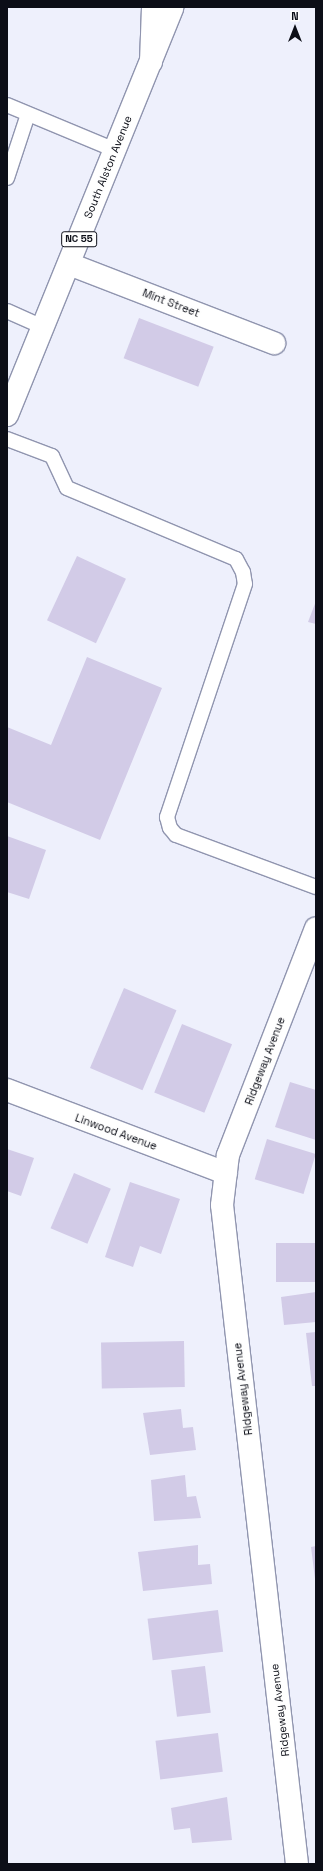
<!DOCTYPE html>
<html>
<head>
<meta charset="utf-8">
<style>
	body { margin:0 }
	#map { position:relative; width:323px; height:1871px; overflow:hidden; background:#eef0fc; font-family:"Space Grotesk",sans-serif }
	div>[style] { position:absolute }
	.building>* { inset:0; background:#d2cbe7; transform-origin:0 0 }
	.roads { filter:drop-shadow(1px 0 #9095af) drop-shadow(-1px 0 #9095af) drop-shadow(0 1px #9095af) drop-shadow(0 -1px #9095af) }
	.service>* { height:14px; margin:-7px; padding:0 7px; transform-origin:7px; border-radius:7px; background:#fff }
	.minor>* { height:22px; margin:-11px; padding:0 11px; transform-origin:11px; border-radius:11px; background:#fff }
	.primary>* { height:22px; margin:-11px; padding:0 11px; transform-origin:11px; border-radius:11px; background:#fff }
	.motorway>* { height:22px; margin:-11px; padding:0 11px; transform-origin:11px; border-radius:11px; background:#fff }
	span { translate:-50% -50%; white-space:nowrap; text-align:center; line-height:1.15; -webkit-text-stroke:3.5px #fefefe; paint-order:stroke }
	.shield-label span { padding:1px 3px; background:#fefefe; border:1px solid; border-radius:3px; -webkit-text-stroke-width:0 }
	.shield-label { font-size:10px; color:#0c0e17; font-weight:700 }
	.street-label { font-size:11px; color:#0c0e17 }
	.frame { position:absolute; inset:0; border:8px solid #0c0e17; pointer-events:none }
	.north { position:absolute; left:275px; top:8px; width:40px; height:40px; -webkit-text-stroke:3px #fefefe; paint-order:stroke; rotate:0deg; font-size:11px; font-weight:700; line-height:16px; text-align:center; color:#0c0e17 }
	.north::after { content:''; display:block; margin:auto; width:14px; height:18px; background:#0c0e17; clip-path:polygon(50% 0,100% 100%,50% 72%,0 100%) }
</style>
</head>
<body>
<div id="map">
	<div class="building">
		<div style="left:139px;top:318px;width:80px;height:43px;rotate:21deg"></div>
		<div style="left:77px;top:556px;width:54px;height:71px;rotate:25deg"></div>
		<div style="clip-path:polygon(316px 601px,316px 624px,308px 622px)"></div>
		<div style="clip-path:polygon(87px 657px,162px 688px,100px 840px,7px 802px,7px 727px,51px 745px)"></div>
		<div style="clip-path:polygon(7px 836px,46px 850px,29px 899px,7px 892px)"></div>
		<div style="left:124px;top:988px;width:57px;height:87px;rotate:23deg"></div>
		<div style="left:182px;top:1024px;width:54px;height:74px;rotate:22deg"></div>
		<div style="clip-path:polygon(290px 1082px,316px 1090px,316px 1140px,275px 1127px)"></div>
		<div style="left:267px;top:1139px;width:51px;height:42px;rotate:17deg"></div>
		<div style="clip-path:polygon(7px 1149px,34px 1158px,21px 1196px,7px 1191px)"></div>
		<div style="left:74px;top:1173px;width:40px;height:60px;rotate:23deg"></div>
		<div style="clip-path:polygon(130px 1182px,180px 1199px,161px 1254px,140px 1246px,133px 1267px,105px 1257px)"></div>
		<div style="left:316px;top:1243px;width:39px;height:40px;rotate:90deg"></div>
		<div style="clip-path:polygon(316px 1292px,316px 1322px,284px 1325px,281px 1297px)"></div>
		<div style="clip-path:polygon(316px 1332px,316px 1386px,312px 1386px,306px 1333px)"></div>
		<div style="left:184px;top:1341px;width:46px;height:83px;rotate:89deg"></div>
		<div style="clip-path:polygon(181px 1409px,183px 1428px,193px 1427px,196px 1450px,150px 1455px,143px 1413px)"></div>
		<div style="clip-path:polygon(185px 1475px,187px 1497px,196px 1496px,201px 1518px,154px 1521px,151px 1480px)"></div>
		<div style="clip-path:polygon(198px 1545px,198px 1565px,210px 1564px,212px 1584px,143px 1591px,138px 1552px)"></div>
		<div style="clip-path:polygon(316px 1546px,316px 1579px,315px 1579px,311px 1547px)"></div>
		<div style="left:218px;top:1610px;width:42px;height:71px;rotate:83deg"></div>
		<div style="left:205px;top:1666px;width:47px;height:34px;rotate:83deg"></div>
		<div style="left:218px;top:1733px;width:39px;height:63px;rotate:83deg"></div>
		<div style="clip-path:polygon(227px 1797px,232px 1840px,192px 1843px,190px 1828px,174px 1830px,171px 1808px)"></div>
	</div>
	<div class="roads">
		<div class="service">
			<div style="left:7px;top:105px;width:117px;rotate:22.6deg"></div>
			<div style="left:7px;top:178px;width:67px;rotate:-71.8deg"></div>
			<div style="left:7px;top:311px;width:39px;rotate:24deg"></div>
			<div style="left:7px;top:439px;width:48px;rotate:20.7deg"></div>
			<div style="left:52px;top:456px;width:35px;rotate:65deg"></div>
			<div style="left:67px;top:488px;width:183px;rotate:22.8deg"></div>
			<div style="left:236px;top:559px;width:15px;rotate:62deg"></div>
			<div style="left:243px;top:572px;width:12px;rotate:81deg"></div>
			<div style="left:245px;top:584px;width:246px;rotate:108.5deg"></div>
			<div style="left:167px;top:817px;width:11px;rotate:75deg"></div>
			<div style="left:170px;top:828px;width:9px;rotate:49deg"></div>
			<div style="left:176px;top:835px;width:149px;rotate:20.4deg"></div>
		</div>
		<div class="minor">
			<div style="left:69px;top:264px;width:220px;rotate:21.1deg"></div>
			<div style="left:7px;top:1090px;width:234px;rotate:20.8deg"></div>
			<div style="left:297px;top:1864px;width:663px;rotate:-96.49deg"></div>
			<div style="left:222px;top:1205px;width:50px;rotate:-83.2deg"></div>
			<div style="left:228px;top:1155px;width:243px;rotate:-68.8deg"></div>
		</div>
		<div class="primary">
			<div style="left:7px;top:415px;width:440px;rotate:-67.9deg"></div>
		</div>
		<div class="motorway">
			<div style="left:151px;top:62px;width:55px;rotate:-87.9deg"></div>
		</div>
	</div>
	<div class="shield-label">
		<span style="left:79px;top:239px">NC 55</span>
	</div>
	<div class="street-label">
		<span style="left:108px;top:167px;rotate:-68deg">South Alston Avenue</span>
		<span style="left:171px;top:303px;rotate:21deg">Mint Street</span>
		<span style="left:265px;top:1061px;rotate:-69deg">Ridgeway Avenue</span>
		<span style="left:116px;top:1132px;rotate:20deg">Linwood Avenue</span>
		<span style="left:243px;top:1389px;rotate:-97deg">Ridgeway Avenue</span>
		<span style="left:280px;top:1710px;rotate:-97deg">Ridgeway Avenue</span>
	</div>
	<div class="frame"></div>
	<div class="north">N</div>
</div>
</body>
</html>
